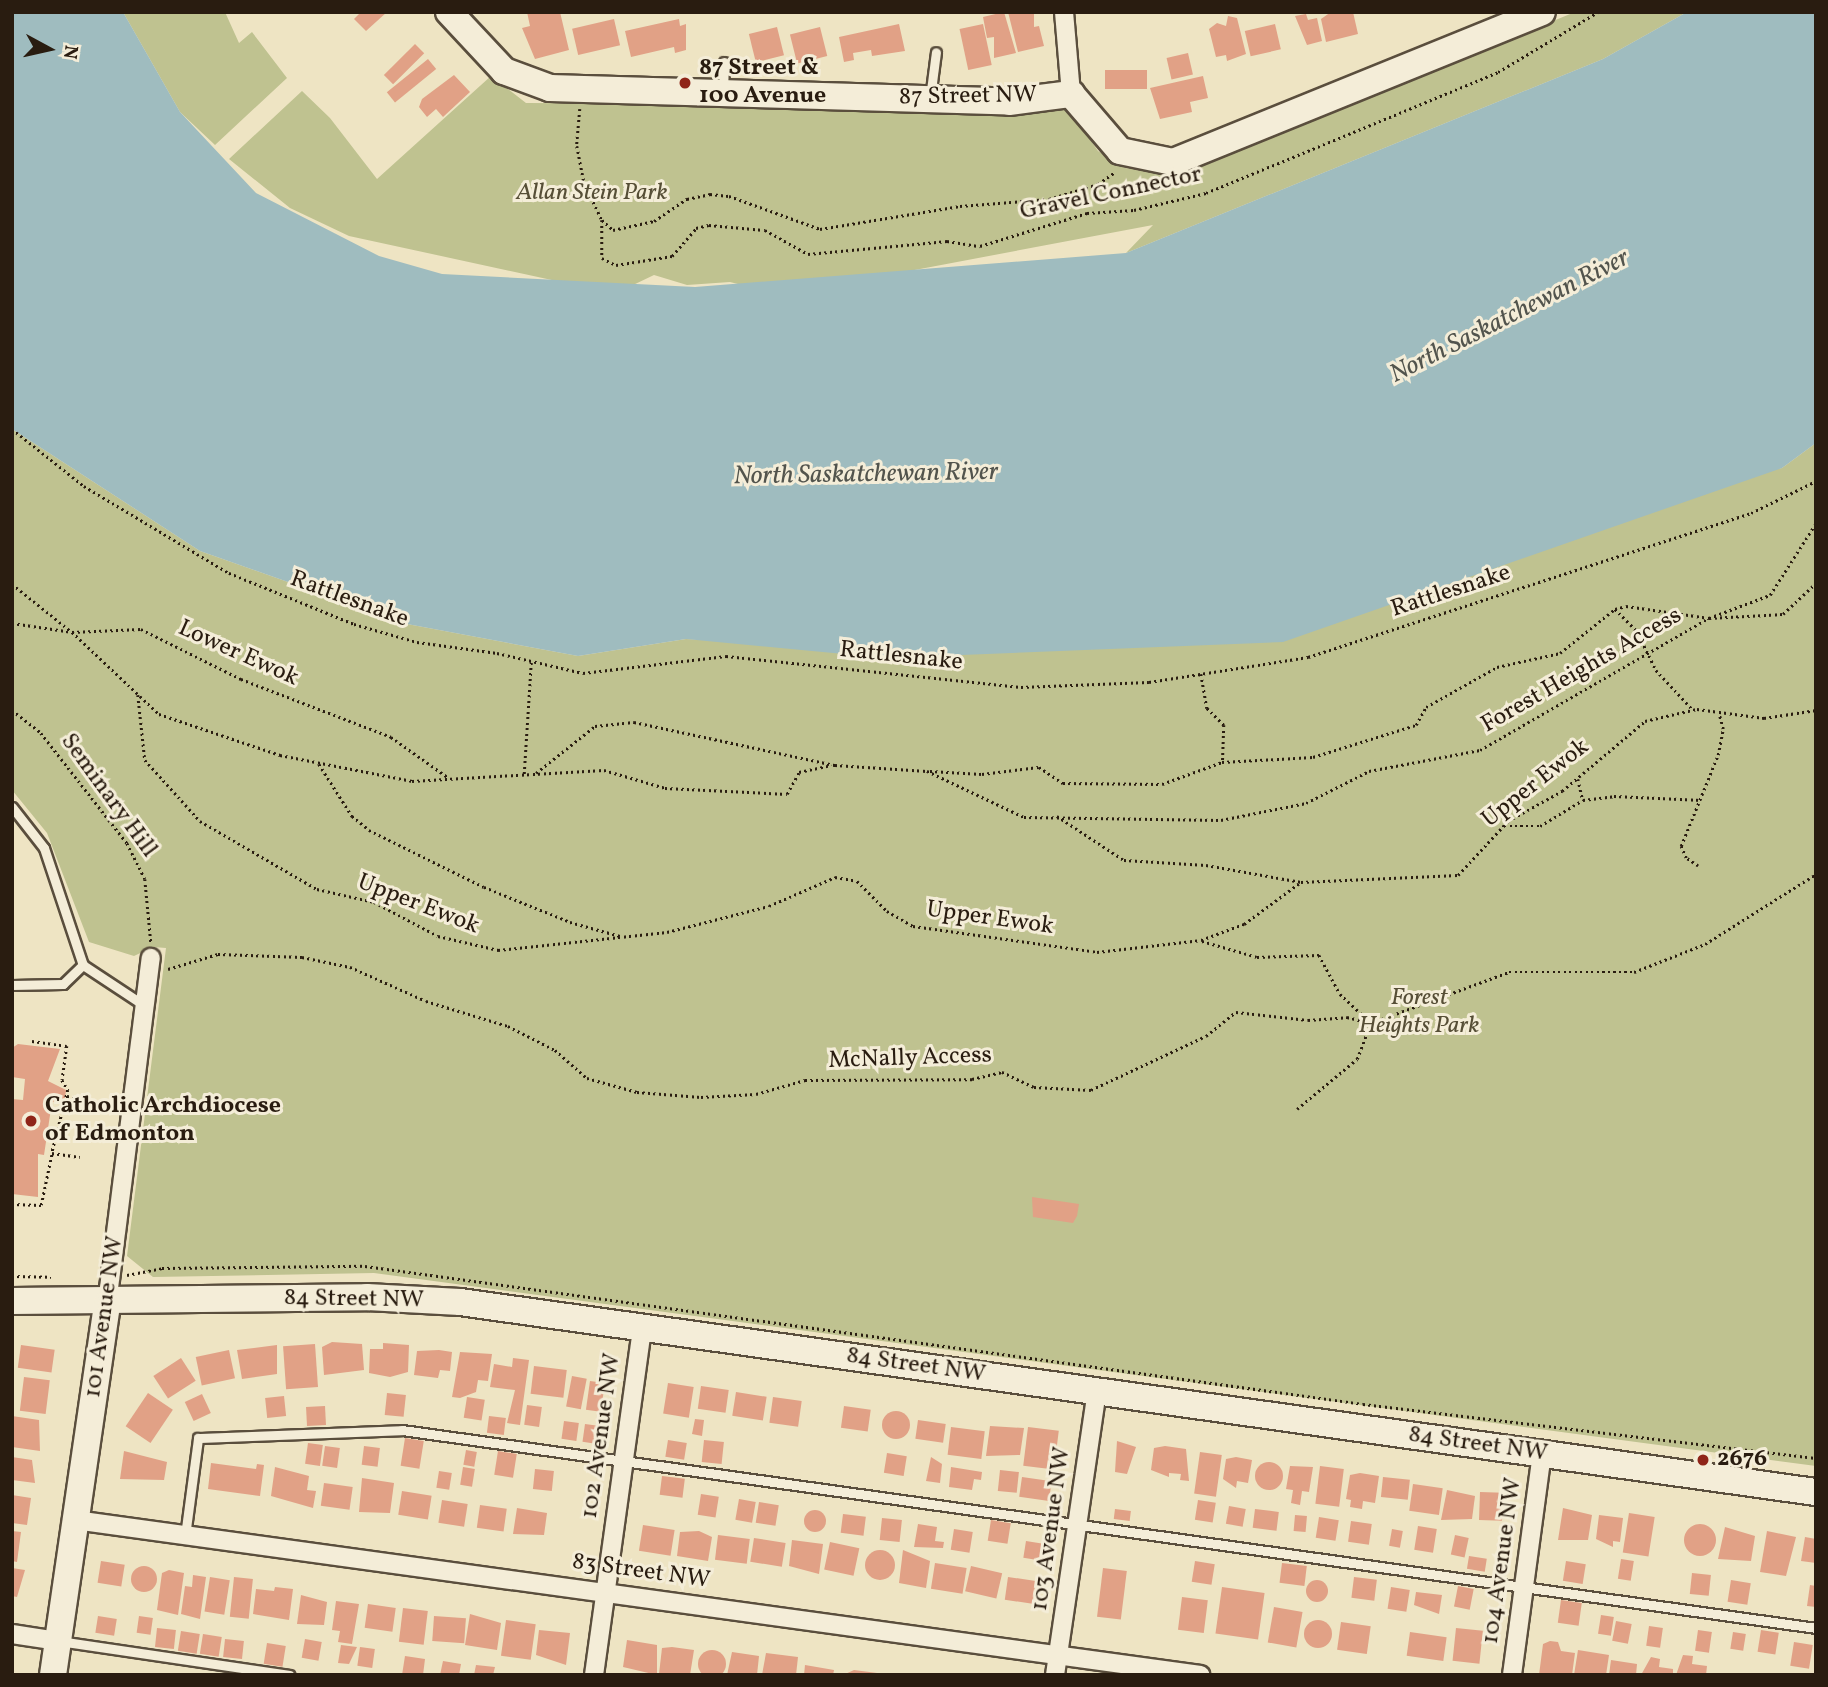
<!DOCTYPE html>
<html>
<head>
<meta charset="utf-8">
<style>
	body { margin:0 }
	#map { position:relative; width:1828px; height:1687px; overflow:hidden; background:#eee4c3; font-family:Vollkorn,serif }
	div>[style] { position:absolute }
	.green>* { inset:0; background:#bfc290 }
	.water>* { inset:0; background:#9fbcbf }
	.building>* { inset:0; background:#e1a186; transform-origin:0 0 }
	.round { border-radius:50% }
	.path>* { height:2.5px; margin-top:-1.25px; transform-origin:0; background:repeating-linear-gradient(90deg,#291c10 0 2px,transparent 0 5.5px) }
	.roads { filter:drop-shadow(2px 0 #5a4e3d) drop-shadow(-2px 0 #5a4e3d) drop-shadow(0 2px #5a4e3d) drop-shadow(0 -2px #5a4e3d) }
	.lane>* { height:9px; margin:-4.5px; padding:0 4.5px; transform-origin:4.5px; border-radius:4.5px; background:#f4edd8 }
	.street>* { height:18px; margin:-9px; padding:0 9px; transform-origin:9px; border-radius:9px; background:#f4edd8 }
	.secondary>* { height:26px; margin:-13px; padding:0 13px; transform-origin:13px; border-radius:13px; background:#f4edd8 }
	.dots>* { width:19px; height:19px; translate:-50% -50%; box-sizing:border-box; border:4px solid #f4edd8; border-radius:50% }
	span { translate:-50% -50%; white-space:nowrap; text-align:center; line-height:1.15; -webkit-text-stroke:6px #f4edd8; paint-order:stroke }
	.poi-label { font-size:24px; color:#291c10; font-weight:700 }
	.left { translate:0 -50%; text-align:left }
	.street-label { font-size:24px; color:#291c10 }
	.park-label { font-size:24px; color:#564e36; font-style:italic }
	.water-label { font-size:26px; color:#52544d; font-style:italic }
	.frame { position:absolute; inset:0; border:14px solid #291c10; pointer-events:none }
	.north { position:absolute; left:14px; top:14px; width:70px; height:70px; -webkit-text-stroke:5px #f4edd8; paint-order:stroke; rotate:98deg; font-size:19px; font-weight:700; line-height:28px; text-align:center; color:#291c10 }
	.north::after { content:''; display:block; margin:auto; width:24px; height:32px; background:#291c10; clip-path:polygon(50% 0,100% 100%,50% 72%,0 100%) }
</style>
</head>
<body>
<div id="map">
	<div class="green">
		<div style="clip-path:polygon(123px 12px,225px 12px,239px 43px,252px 32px,287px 78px,215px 145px,180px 112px)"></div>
		<div style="clip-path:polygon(1575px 12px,1687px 12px,1603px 59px,1126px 253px,1153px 225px,867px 279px,750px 287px,730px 282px,687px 285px,654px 275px,631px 286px,561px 282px,349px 236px,290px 208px,229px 159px,302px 91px,330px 118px,377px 179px,491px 76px,526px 103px,1056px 105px,1073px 115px,1098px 151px,1125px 168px,1186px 173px)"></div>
		<div style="clip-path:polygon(12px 429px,200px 551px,407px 624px,578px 656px,686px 639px,772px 643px,1782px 468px,1816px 443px,1816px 1466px,374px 1273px,153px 1277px,127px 1256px,166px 948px,153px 947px,134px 956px,89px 942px,47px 833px,12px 790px)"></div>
	</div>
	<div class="water">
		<div style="clip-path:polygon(12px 12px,123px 12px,180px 112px,256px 193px,379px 256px,442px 274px,695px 287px,1126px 253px,1603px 59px,1687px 12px,1816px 12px,1816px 443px,1782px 468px,1283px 642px,886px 658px,686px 639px,578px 656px,407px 624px,200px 551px,12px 429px)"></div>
	</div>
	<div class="building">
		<div style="clip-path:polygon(361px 12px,387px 12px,366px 31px,354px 19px)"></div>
		<div style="clip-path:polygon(527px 12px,560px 12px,569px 50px,535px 59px,522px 28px,530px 26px)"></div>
		<div style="clip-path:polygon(1004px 12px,1016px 53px,994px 58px,994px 37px,987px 38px,983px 17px)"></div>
		<div style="clip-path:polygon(1008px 12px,1034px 12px,1034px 27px,1039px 26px,1044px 46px,1018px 52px)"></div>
		<div style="clip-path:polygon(1331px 12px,1353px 12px,1358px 34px,1326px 42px,1321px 19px)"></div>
		<div style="clip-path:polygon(1306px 14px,1308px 20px,1317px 18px,1322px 41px,1307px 45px,1295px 16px)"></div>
		<div style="clip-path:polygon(1228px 16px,1237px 18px,1246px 54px,1227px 61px,1226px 55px,1216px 57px,1209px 29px,1217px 23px,1226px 26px)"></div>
		<div style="left:614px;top:19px;width:27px;height:43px;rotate:77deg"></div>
		<div style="clip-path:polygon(679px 19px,680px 26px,686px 24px,686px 50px,675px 53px,674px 47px,631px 57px,625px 31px)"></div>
		<div style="clip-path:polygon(899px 24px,905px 51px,872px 56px,871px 50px,853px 53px,854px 60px,844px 62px,839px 37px)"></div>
		<div style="left:983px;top:24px;width:42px;height:24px;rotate:78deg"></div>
		<div style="left:1275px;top:24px;width:26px;height:31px;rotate:77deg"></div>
		<div style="left:777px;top:27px;width:29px;height:29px;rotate:76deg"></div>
		<div style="left:820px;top:27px;width:30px;height:31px;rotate:76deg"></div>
		<div style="left:415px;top:44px;width:13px;height:44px;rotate:45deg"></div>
		<div style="left:1188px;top:53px;width:22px;height:22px;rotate:77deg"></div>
		<div style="left:428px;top:59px;width:13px;height:53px;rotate:51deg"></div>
		<div style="left:1147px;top:70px;width:19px;height:42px;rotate:90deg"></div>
		<div style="clip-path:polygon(454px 75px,470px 92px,443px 117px,436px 109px,427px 117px,419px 107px,422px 99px)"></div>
		<div style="clip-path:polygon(1203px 76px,1208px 98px,1190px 102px,1192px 112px,1160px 119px,1150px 88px)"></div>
		<div style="clip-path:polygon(18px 1044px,60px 1049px,48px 1081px,66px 1090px,65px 1098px,52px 1102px,44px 1155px,38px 1154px,38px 1197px,12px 1194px,12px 1099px,23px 1100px,25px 1079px,12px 1077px,12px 1048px)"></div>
		<div style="clip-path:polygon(1032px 1197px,1079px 1204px,1077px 1216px,1073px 1223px,1033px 1217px)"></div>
		<div style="clip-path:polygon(332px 1342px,362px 1344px,364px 1370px,324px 1375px,322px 1347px)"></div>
		<div style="clip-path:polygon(383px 1343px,409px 1345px,408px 1372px,390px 1377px,369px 1373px,370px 1349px,383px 1349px)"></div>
		<div style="left:315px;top:1344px;width:43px;height:32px;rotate:86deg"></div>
		<div style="left:21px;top:1345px;width:34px;height:23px;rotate:8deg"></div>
		<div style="clip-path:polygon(277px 1345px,277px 1374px,242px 1379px,237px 1350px)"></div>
		<div style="left:229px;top:1350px;width:29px;height:34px;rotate:78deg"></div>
		<div style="clip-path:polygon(439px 1350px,452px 1352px,450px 1371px,440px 1370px,438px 1378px,414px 1375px,417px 1351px)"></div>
		<div style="clip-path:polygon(460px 1352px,492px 1354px,488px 1381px,478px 1380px,476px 1392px,460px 1398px,452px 1397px)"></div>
		<div style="left:181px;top:1358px;width:27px;height:33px;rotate:57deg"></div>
		<div style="clip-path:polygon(513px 1358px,529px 1360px,520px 1425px,507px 1423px,515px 1390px,490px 1387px,494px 1364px,512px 1367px)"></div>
		<div style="left:534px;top:1366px;width:33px;height:28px;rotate:7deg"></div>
		<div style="left:572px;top:1376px;width:15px;height:31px;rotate:11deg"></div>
		<div style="left:24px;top:1377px;width:26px;height:34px;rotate:7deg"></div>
		<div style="left:590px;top:1381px;width:15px;height:29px;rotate:8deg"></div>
		<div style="left:668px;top:1383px;width:26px;height:31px;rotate:9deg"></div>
		<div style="left:701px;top:1386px;width:28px;height:23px;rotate:8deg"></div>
		<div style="left:736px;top:1392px;width:31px;height:24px;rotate:9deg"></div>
		<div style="left:148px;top:1393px;width:30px;height:40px;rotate:34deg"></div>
		<div style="left:387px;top:1393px;width:19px;height:22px;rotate:6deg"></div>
		<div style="left:202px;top:1394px;width:21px;height:19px;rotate:65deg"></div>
		<div style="left:284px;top:1396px;width:20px;height:19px;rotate:84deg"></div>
		<div style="left:467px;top:1397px;width:18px;height:21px;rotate:9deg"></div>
		<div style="left:773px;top:1397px;width:29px;height:26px;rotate:8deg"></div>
		<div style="left:527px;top:1405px;width:15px;height:20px;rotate:8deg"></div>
		<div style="left:325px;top:1406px;width:19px;height:19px;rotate:87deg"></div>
		<div style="left:844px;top:1406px;width:27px;height:22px;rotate:8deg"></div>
		<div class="round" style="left:882px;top:1411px;width:28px;height:28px"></div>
		<div style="clip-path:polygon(12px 1416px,39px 1420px,40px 1451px,12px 1447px)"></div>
		<div style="left:489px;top:1416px;width:17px;height:17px;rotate:7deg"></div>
		<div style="clip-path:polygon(695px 1419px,704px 1420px,702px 1436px,692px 1434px)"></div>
		<div style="left:918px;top:1420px;width:28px;height:19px;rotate:8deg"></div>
		<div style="left:564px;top:1421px;width:15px;height:18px;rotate:8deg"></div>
		<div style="left:585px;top:1424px;width:15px;height:18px;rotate:8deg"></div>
		<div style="clip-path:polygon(990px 1426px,1024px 1428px,1020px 1455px,986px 1456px)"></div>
		<div style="left:951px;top:1427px;width:34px;height:28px;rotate:7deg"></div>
		<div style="left:1028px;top:1427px;width:31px;height:39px;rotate:7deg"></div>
		<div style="left:405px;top:1438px;width:19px;height:28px;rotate:9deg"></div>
		<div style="left:668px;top:1440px;width:19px;height:17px;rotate:9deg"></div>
		<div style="left:704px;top:1440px;width:20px;height:22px;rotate:6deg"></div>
		<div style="clip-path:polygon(1117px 1441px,1136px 1447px,1127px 1474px,1115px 1472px)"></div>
		<div style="left:308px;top:1443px;width:15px;height:21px;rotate:8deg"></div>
		<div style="left:325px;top:1446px;width:15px;height:20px;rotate:8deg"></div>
		<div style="left:364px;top:1446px;width:16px;height:19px;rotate:7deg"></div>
		<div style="clip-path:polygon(1165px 1446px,1186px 1449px,1189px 1481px,1180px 1480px,1181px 1474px,1169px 1473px,1169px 1477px,1151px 1470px,1154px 1448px)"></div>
		<div style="left:466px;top:1450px;width:11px;height:15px;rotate:10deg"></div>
		<div style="clip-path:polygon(124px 1451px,167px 1462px,164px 1480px,120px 1479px)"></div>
		<div style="left:498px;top:1451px;width:19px;height:24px;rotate:9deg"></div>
		<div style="left:1200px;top:1452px;width:22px;height:42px;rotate:8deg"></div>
		<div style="left:887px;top:1453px;width:20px;height:20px;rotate:9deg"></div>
		<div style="clip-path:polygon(12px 1457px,32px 1460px,35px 1483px,12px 1480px)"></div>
		<div style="clip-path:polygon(931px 1457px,942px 1464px,940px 1483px,926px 1481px)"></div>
		<div style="clip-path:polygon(1236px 1457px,1252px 1460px,1248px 1483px,1237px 1481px,1236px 1488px,1223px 1479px,1226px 1459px)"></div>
		<div class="round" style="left:1255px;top:1462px;width:28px;height:28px"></div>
		<div style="clip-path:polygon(211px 1463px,256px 1469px,257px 1464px,264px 1465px,260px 1496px,208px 1489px)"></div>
		<div style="clip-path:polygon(1290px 1466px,1313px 1467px,1309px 1492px,1302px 1491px,1300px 1505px,1291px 1503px,1293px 1490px,1286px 1489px)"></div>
		<div style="left:1320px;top:1466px;width:24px;height:38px;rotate:7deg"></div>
		<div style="clip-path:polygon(275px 1467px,309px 1476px,307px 1490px,316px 1491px,313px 1508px,271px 1496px)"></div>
		<div style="left:463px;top:1467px;width:12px;height:18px;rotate:9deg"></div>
		<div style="clip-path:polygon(951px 1467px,982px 1472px,981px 1480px,974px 1479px,972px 1490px,949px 1487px)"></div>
		<div style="left:535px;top:1469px;width:19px;height:20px;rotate:6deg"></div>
		<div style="left:1000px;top:1470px;width:19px;height:21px;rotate:6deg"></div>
		<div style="left:439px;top:1471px;width:13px;height:17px;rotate:9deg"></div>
		<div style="clip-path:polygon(1360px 1473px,1379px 1476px,1375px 1503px,1363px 1501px,1362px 1509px,1350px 1507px,1351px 1500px,1346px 1499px,1350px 1475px)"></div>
		<div style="left:662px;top:1476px;width:23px;height:19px;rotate:7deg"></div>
		<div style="left:1022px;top:1477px;width:30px;height:20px;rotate:8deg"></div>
		<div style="left:1383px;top:1477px;width:27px;height:20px;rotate:6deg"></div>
		<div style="clip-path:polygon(362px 1478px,394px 1483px,390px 1513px,359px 1512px)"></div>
		<div style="left:324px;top:1483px;width:29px;height:23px;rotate:8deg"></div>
		<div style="left:1413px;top:1484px;width:30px;height:27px;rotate:8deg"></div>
		<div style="clip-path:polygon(1447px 1490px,1475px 1496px,1472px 1519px,1441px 1520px)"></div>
		<div style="left:402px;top:1491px;width:30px;height:24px;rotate:9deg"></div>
		<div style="left:1480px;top:1492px;width:23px;height:28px;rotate:2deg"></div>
		<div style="left:701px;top:1494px;width:18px;height:21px;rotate:9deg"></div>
		<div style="clip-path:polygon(12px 1495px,31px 1498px,27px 1525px,12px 1523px)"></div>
		<div style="left:739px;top:1499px;width:17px;height:21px;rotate:10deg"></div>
		<div style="left:442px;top:1500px;width:26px;height:23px;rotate:9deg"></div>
		<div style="left:1198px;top:1500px;width:18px;height:20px;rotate:9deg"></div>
		<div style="left:759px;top:1502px;width:20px;height:21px;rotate:9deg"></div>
		<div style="left:480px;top:1505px;width:27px;height:23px;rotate:8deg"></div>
		<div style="left:1229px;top:1506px;width:17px;height:18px;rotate:10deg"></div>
		<div style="clip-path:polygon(517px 1508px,547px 1513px,544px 1535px,513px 1534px)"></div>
		<div style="clip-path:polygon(1563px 1508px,1592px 1515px,1588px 1540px,1558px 1540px)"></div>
		<div style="left:1115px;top:1509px;width:16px;height:10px;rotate:7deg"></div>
		<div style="left:1255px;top:1509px;width:24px;height:19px;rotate:7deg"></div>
		<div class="round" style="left:804px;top:1510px;width:22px;height:22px"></div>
		<div style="left:1629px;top:1513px;width:26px;height:40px;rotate:9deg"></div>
		<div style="left:843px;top:1514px;width:23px;height:19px;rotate:7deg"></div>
		<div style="left:1295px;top:1515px;width:12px;height:16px;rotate:5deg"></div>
		<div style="clip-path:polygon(1599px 1515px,1623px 1518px,1620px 1542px,1613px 1541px,1613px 1547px,1596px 1539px)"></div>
		<div style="left:1319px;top:1517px;width:20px;height:21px;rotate:9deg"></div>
		<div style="left:882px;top:1518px;width:20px;height:22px;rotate:6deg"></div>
		<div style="left:991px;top:1520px;width:20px;height:21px;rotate:9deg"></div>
		<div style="left:1351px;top:1521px;width:21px;height:21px;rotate:8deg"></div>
		<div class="round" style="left:1684px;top:1524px;width:32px;height:32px"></div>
		<div style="clip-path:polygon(918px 1524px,937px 1527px,935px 1541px,944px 1542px,943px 1548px,914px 1547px)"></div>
		<div style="left:643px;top:1525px;width:32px;height:26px;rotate:9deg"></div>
		<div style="left:1418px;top:1526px;width:19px;height:24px;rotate:9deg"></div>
		<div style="clip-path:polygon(1725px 1527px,1755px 1536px,1751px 1561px,1718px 1559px)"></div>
		<div style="left:954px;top:1529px;width:19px;height:21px;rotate:9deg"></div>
		<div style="left:1392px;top:1529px;width:11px;height:17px;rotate:10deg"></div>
		<div style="clip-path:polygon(12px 1531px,21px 1532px,17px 1562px,12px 1561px)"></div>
		<div style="clip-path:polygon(699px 1531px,712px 1537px,708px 1561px,677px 1556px,680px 1532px)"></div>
		<div style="clip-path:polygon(1767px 1531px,1796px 1537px,1786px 1576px,1760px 1572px)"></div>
		<div style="left:718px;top:1535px;width:32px;height:25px;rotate:7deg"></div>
		<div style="left:1455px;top:1535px;width:14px;height:20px;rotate:12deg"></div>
		<div style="clip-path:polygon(1805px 1537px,1816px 1539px,1816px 1563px,1801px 1561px)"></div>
		<div style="left:754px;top:1538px;width:32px;height:24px;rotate:9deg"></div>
		<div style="clip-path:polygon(792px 1540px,823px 1544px,819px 1574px,789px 1566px)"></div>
		<div style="left:1026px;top:1541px;width:19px;height:17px;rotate:9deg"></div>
		<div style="left:830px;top:1542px;width:30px;height:28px;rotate:12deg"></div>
		<div style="clip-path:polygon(903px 1550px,930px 1561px,926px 1588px,899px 1583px)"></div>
		<div class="round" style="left:865px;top:1550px;width:30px;height:30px"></div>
		<div style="left:1469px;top:1556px;width:18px;height:13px;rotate:9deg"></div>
		<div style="left:1621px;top:1559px;width:13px;height:20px;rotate:9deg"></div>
		<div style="left:101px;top:1561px;width:24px;height:22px;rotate:9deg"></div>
		<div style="left:1195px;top:1561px;width:20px;height:21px;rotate:9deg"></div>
		<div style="left:1566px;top:1561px;width:20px;height:20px;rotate:9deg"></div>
		<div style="left:935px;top:1563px;width:32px;height:26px;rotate:9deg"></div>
		<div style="left:1282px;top:1563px;width:25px;height:20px;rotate:7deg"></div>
		<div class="round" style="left:131px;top:1566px;width:26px;height:26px"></div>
		<div style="left:971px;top:1566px;width:32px;height:26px;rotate:13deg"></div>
		<div style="clip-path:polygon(12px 1568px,25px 1570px,17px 1597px,12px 1596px)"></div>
		<div style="left:1103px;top:1568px;width:24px;height:49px;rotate:7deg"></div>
		<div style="clip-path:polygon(169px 1570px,184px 1573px,178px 1615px,157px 1610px,162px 1573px)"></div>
		<div style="left:1692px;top:1573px;width:19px;height:21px;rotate:6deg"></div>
		<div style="clip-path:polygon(193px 1575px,206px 1577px,200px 1619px,181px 1614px,185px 1586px,192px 1587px)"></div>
		<div style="left:210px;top:1577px;width:20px;height:35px;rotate:9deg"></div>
		<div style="left:234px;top:1577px;width:19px;height:40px;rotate:6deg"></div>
		<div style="left:1008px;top:1577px;width:28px;height:23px;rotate:8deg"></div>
		<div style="left:1354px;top:1577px;width:23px;height:21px;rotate:7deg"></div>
		<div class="round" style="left:1306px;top:1580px;width:22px;height:22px"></div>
		<div style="left:1731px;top:1580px;width:20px;height:22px;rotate:9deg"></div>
		<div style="clip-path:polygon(1810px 1585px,1816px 1586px,1816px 1607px,1807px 1606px)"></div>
		<div style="left:1458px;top:1586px;width:16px;height:21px;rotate:11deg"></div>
		<div style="clip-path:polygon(275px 1587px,293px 1589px,289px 1620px,253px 1614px,256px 1589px,274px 1591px)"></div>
		<div style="left:1222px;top:1587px;width:43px;height:47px;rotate:8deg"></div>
		<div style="left:1391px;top:1587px;width:19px;height:22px;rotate:9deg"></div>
		<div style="clip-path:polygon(1416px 1592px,1442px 1595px,1439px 1614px,1414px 1605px)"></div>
		<div style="clip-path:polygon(301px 1595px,327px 1602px,324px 1625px,297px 1624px)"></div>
		<div style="left:1182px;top:1597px;width:26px;height:33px;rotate:7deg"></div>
		<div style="left:1561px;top:1600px;width:21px;height:23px;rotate:8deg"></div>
		<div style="clip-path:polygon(336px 1601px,359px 1604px,352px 1644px,338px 1642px,340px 1631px,332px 1630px)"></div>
		<div style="left:368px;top:1604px;width:28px;height:24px;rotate:8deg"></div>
		<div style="left:1274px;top:1607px;width:29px;height:36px;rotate:10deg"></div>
		<div style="left:403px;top:1608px;width:25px;height:34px;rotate:7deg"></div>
		<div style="clip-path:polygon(470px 1614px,501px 1623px,497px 1650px,465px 1645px)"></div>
		<div style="left:1601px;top:1615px;width:13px;height:19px;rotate:9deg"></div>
		<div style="left:98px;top:1616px;width:19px;height:17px;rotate:9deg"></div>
		<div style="left:139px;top:1616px;width:14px;height:17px;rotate:8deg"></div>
		<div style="left:434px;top:1616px;width:32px;height:25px;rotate:4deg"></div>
		<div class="round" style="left:1304px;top:1620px;width:28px;height:28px"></div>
		<div style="left:506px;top:1620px;width:30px;height:36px;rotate:8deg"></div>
		<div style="left:1616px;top:1621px;width:16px;height:20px;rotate:11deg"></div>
		<div style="left:1341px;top:1622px;width:30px;height:28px;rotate:8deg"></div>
		<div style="left:1649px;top:1626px;width:14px;height:20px;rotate:8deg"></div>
		<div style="left:157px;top:1628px;width:19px;height:19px;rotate:6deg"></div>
		<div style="left:1456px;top:1628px;width:27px;height:33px;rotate:6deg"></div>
		<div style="clip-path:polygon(539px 1630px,570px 1633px,566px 1665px,536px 1655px)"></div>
		<div style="left:1698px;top:1630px;width:14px;height:21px;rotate:8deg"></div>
		<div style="left:1761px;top:1630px;width:18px;height:22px;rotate:9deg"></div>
		<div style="left:181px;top:1631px;width:19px;height:20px;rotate:9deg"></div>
		<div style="left:1410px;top:1632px;width:37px;height:24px;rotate:8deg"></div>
		<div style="left:1733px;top:1632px;width:13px;height:17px;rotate:9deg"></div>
		<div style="left:203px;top:1634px;width:19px;height:20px;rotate:9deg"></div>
		<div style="left:225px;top:1639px;width:19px;height:18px;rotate:6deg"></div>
		<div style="left:305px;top:1639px;width:17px;height:19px;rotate:10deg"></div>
		<div style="clip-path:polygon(627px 1640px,657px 1645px,657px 1675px,623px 1667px)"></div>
		<div style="clip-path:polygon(1550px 1641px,1558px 1642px,1561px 1651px,1575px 1653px,1572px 1675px,1539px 1675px,1543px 1644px)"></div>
		<div style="left:1794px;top:1642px;width:19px;height:24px;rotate:9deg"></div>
		<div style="left:267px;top:1643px;width:19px;height:21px;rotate:9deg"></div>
		<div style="clip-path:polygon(341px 1645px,357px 1647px,349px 1664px,338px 1663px)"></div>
		<div style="left:360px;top:1647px;width:15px;height:19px;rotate:8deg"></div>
		<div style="clip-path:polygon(672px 1647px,694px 1650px,690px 1675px,659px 1674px,662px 1648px)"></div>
		<div style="clip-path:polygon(1578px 1650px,1609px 1655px,1606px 1675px,1574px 1675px)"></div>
		<div class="round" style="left:698px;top:1650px;width:28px;height:28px"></div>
		<div style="clip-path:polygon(732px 1652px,759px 1656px,757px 1675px,727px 1675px)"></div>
		<div style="clip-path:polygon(766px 1653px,798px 1657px,796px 1675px,762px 1675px)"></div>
		<div style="clip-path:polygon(1683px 1655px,1693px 1656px,1692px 1664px,1707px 1666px,1706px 1675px,1676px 1675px)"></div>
		<div style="clip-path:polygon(405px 1656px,425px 1659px,423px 1675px,402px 1675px)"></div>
		<div style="clip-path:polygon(1651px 1657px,1660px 1659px,1659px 1667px,1673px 1669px,1673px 1675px,1641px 1675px)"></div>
		<div style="clip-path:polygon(1611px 1660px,1637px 1664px,1636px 1675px,1609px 1675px)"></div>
		<div style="clip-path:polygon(443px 1661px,461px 1664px,459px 1675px,440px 1675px)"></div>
		<div style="clip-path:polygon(476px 1665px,495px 1667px,493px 1675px,474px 1675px)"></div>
		<div style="clip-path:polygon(805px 1665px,834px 1670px,833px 1675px,804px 1675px)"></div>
		<div style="clip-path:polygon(854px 1670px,877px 1673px,877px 1675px,843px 1675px)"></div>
	</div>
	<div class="path">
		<div style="left:580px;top:109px;width:37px;rotate:95deg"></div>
		<div style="left:577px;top:146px;width:37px;rotate:79deg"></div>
		<div style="left:584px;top:182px;width:42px;rotate:64.7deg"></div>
		<div style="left:602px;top:220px;width:15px;rotate:42deg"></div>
		<div style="left:613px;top:230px;width:42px;rotate:-12.4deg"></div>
		<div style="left:654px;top:221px;width:40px;rotate:-34deg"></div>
		<div style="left:687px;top:199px;width:24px;rotate:-12deg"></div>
		<div style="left:710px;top:194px;width:19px;rotate:6deg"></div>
		<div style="left:729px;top:196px;width:97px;rotate:19.9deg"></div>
		<div style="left:820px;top:229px;width:142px;rotate:-9.3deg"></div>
		<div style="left:960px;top:206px;width:89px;rotate:-4.5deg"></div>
		<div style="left:1049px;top:199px;width:51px;rotate:-17deg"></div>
		<div style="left:1098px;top:184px;width:19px;rotate:-35deg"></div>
		<div style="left:602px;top:220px;width:38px;rotate:90deg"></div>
		<div style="left:602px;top:258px;width:16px;rotate:27deg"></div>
		<div style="left:616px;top:265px;width:57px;rotate:-9.1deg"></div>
		<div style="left:672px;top:256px;width:37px;rotate:-49deg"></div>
		<div style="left:696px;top:228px;width:13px;rotate:-13deg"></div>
		<div style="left:709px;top:225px;width:56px;rotate:5.1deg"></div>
		<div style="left:765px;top:230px;width:49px;rotate:29.2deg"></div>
		<div style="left:808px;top:254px;width:140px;rotate:-5.3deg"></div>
		<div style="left:947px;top:241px;width:33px;rotate:9deg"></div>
		<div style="left:980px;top:246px;width:112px;rotate:-17.1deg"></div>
		<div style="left:1087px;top:213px;width:47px;rotate:-3.7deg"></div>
		<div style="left:1134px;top:210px;width:74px;rotate:-13.3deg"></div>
		<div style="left:1206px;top:193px;width:316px;rotate:-22.5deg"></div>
		<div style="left:1498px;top:72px;width:117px;rotate:-31deg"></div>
		<div style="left:12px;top:429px;width:92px;rotate:38.4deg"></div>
		<div style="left:84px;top:486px;width:169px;rotate:31deg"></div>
		<div style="left:229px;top:573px;width:135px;rotate:22.2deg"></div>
		<div style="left:354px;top:624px;width:66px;rotate:15.9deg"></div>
		<div style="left:417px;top:642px;width:81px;rotate:7.8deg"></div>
		<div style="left:497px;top:653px;width:88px;rotate:13.1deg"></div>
		<div style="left:583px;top:673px;width:144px;rotate:-6.8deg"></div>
		<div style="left:726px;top:656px;width:297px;rotate:6deg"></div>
		<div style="left:1021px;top:687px;width:128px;rotate:-2.2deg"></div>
		<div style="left:1149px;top:682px;width:161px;rotate:-8.9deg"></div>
		<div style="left:1308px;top:657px;width:466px;rotate:-18deg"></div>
		<div style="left:1751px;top:513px;width:72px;rotate:-26.2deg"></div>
		<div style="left:12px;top:584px;width:77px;rotate:38.7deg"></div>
		<div style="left:72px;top:632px;width:69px;rotate:-2.5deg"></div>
		<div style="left:141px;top:629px;width:112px;rotate:26.6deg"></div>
		<div style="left:241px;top:679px;width:161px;rotate:21.1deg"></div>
		<div style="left:391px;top:737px;width:71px;rotate:35.3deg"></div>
		<div style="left:1615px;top:609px;width:31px;rotate:45deg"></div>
		<div style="left:1637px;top:631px;width:43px;rotate:64deg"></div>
		<div style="left:1656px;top:670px;width:54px;rotate:47.2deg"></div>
		<div style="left:12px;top:623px;width:61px;rotate:8.5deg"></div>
		<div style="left:72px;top:632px;width:120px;rotate:43.3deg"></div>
		<div style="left:159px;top:714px;width:128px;rotate:18.7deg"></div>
		<div style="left:280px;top:755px;width:135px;rotate:11.1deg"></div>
		<div style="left:412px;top:781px;width:192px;rotate:-3.3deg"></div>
		<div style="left:604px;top:770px;width:64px;rotate:16.4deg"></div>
		<div style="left:665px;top:788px;width:122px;rotate:2.8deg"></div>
		<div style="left:787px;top:794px;width:25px;rotate:-61deg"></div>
		<div style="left:799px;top:772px;width:33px;rotate:-12deg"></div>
		<div style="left:1201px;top:674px;width:35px;rotate:80deg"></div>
		<div style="left:1207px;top:708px;width:24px;rotate:45deg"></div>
		<div style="left:1224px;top:725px;width:36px;rotate:92deg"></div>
		<div style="left:138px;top:695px;width:65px;rotate:83.9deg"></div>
		<div style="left:145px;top:760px;width:82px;rotate:48deg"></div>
		<div style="left:200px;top:821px;width:135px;rotate:30.2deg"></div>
		<div style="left:317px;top:889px;width:58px;rotate:12.8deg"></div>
		<div style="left:374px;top:902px;width:72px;rotate:28deg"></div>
		<div style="left:438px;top:936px;width:62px;rotate:13.1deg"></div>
		<div style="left:498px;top:950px;width:170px;rotate:-6.1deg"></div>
		<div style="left:667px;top:932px;width:105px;rotate:-14.3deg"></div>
		<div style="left:769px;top:906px;width:72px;rotate:-23.7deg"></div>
		<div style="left:835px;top:877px;width:22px;rotate:10deg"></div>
		<div style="left:857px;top:881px;width:42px;rotate:45deg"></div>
		<div style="left:887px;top:911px;width:30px;rotate:30deg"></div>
		<div style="left:913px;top:926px;width:186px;rotate:8deg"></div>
		<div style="left:1097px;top:952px;width:105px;rotate:-6.6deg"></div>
		<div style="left:1201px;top:940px;width:46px;rotate:-20.4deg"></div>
		<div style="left:1244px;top:924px;width:71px;rotate:-36.4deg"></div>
		<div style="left:1301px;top:882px;width:157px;rotate:-2.6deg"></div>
		<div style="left:1458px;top:875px;width:74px;rotate:-47.2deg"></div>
		<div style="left:1508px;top:821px;width:62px;rotate:-29.1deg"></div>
		<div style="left:1562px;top:791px;width:109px;rotate:-40.1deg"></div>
		<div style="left:1645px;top:721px;width:53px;rotate:-13deg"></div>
		<div style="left:1697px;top:709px;width:68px;rotate:7.7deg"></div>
		<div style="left:1764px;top:718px;width:53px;rotate:-8.7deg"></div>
		<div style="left:12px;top:710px;width:37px;rotate:38deg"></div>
		<div style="left:41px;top:733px;width:140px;rotate:52deg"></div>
		<div style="left:127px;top:843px;width:40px;rotate:63.4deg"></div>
		<div style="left:145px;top:879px;width:63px;rotate:84.6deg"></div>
		<div style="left:319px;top:764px;width:62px;rotate:57.6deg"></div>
		<div style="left:352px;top:816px;width:22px;rotate:39deg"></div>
		<div style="left:369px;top:830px;width:128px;rotate:26.4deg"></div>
		<div style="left:484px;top:887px;width:93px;rotate:22.1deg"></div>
		<div style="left:570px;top:922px;width:52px;rotate:15.6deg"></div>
		<div style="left:930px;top:771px;width:52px;rotate:3.3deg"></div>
		<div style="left:982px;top:774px;width:57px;rotate:-7deg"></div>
		<div style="left:1039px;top:767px;width:29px;rotate:34deg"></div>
		<div style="left:1063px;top:783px;width:99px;rotate:0.6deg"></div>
		<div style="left:1162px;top:784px;width:64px;rotate:-20.1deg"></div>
		<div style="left:1222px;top:762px;width:91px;rotate:-3.1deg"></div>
		<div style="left:1313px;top:757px;width:108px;rotate:-17.3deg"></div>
		<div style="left:1416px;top:725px;width:21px;rotate:-61deg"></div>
		<div style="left:1426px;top:707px;width:81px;rotate:-29.4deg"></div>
		<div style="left:1497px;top:667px;width:65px;rotate:-12.5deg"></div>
		<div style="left:1560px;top:653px;width:70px;rotate:-38.7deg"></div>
		<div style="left:1615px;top:609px;width:11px;rotate:-15deg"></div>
		<div style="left:1626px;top:606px;width:84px;rotate:8.2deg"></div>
		<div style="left:1709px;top:618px;width:65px;rotate:-20.7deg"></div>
		<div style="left:1770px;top:595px;width:85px;rotate:-57.4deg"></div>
		<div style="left:536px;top:773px;width:75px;rotate:-38.5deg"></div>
		<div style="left:595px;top:726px;width:39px;rotate:-6deg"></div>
		<div style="left:634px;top:722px;width:206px;rotate:12.1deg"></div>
		<div style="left:835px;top:765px;width:92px;rotate:3.7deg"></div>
		<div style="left:927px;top:771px;width:107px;rotate:25.4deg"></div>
		<div style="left:1024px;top:817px;width:197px;rotate:0.9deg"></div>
		<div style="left:1221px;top:820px;width:87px;rotate:-11.3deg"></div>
		<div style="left:1306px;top:803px;width:71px;rotate:-26.9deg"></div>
		<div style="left:1369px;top:771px;width:113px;rotate:-10.7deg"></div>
		<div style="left:1480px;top:750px;width:264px;rotate:-30deg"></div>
		<div style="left:1709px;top:618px;width:74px;rotate:-3.1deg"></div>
		<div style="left:1783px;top:614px;width:45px;rotate:-43.2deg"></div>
		<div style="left:524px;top:774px;width:112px;rotate:-86.4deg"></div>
		<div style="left:1578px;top:779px;width:22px;rotate:77deg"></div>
		<div style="left:1057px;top:816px;width:80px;rotate:33.3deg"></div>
		<div style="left:1124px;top:860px;width:82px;rotate:3.5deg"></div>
		<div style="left:1206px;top:865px;width:97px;rotate:10.1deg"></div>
		<div style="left:1504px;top:826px;width:36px"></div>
		<div style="left:1540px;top:826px;width:50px;rotate:-31.2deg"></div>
		<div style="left:1583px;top:800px;width:31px;rotate:-7deg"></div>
		<div style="left:1614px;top:796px;width:88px;rotate:2.6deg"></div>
		<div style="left:1698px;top:866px;width:14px;rotate:-146deg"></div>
		<div style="left:1686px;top:858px;width:13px;rotate:-113deg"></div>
		<div style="left:1681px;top:846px;width:98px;rotate:-67.9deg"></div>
		<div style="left:1718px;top:755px;width:26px;rotate:-79deg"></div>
		<div style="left:1723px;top:729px;width:16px;rotate:-105deg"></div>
		<div style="left:1202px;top:941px;width:57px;rotate:16.2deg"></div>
		<div style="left:1257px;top:957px;width:62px;rotate:-1.8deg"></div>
		<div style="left:1319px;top:955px;width:44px;rotate:61.7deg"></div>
		<div style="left:1340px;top:994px;width:40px;rotate:43deg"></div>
		<div style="left:168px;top:969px;width:52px;rotate:-16.7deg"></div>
		<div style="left:218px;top:954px;width:84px;rotate:2deg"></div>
		<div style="left:302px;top:957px;width:49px;rotate:11.8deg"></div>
		<div style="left:350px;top:967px;width:83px;rotate:24.1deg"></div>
		<div style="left:426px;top:1001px;width:86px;rotate:17deg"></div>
		<div style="left:508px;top:1026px;width:53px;rotate:27.1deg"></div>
		<div style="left:555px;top:1050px;width:43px;rotate:41.2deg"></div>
		<div style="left:587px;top:1078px;width:52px;rotate:15.6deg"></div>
		<div style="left:637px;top:1092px;width:64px;rotate:4.5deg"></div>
		<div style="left:701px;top:1097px;width:55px;rotate:-3.1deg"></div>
		<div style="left:756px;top:1094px;width:51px;rotate:-15.9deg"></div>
		<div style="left:805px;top:1080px;width:167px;rotate:-0.3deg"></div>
		<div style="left:972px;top:1079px;width:31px;rotate:-13deg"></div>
		<div style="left:1002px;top:1072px;width:35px;rotate:25deg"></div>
		<div style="left:1034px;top:1087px;width:57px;rotate:3deg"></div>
		<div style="left:1091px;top:1090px;width:127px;rotate:-25.2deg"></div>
		<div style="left:1206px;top:1036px;width:38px;rotate:-39deg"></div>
		<div style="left:1236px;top:1012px;width:72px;rotate:6.3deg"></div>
		<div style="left:1308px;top:1020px;width:39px;rotate:-4deg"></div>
		<div style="left:1347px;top:1017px;width:25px;rotate:14deg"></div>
		<div style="left:1371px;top:1023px;width:147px;rotate:-20.3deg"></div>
		<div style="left:1509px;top:972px;width:125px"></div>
		<div style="left:1634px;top:972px;width:76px;rotate:-21.5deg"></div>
		<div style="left:1705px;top:944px;width:131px;rotate:-32.2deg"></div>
		<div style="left:32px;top:1041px;width:35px;rotate:8deg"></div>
		<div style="left:67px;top:1046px;width:34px;rotate:98deg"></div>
		<div style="left:62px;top:1080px;width:12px;rotate:59deg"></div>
		<div style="left:68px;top:1090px;width:65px;rotate:104.3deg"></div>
		<div style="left:67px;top:1096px;width:21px;rotate:8deg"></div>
		<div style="left:1297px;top:1109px;width:78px;rotate:-39.8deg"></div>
		<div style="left:1357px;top:1059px;width:39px;rotate:-69deg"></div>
		<div style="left:12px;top:1204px;width:29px;rotate:2deg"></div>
		<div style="left:41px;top:1205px;width:53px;rotate:-78.1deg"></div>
		<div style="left:52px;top:1153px;width:28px;rotate:8deg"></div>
		<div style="left:127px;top:1275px;width:36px;rotate:-11deg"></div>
		<div style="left:162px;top:1268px;width:203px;rotate:-0.6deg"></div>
		<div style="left:365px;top:1266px;width:1007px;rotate:7.87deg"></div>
		<div style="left:1363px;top:1404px;width:456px;rotate:6.8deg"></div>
		<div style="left:12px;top:1276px;width:39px;rotate:1deg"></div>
	</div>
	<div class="roads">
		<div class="lane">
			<div style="left:723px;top:91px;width:29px;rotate:-88deg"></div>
			<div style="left:930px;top:98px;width:46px;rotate:-82.6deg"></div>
			<div style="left:12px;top:807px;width:52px;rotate:52deg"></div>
			<div style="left:44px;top:848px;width:123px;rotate:71.6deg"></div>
			<div style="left:83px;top:965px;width:74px;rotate:33.5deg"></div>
			<div style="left:12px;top:985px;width:51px;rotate:-1.1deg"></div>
			<div style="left:63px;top:984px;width:28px;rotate:-44deg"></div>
			<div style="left:185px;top:1536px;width:99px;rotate:-82.4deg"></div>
			<div style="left:198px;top:1438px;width:204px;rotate:-2.2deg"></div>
			<div style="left:402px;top:1430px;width:1428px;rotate:7.97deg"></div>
			<div style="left:59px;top:1641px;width:233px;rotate:8.4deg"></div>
		</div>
		<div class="street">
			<div style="left:1064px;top:12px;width:82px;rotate:85.1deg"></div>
			<div style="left:107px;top:1304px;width:349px;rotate:-82.8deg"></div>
			<div style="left:75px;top:1520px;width:1136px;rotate:7.84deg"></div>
			<div style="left:12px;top:1634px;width:47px;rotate:8.7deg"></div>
			<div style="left:594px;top:1675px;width:350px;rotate:-82.1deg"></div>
			<div style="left:1055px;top:1675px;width:287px;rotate:-81.6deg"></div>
			<div style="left:1512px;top:1675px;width:223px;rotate:-82.3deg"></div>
		</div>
		<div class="secondary">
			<div style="left:449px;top:12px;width:81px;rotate:47deg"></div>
			<div style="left:504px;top:71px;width:49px;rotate:20.3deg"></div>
			<div style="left:550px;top:88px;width:459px;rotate:1.7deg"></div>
			<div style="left:1009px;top:102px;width:63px;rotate:-7.4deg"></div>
			<div style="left:1071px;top:94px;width:75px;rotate:49.3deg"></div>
			<div style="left:1120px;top:151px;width:54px;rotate:11.7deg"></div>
			<div style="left:1173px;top:162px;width:398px;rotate:-22.1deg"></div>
			<div style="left:12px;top:1301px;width:355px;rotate:-0.6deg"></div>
			<div style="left:367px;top:1297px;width:93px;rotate:3.1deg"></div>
			<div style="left:460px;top:1302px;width:1369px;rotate:7.98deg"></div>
			<div style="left:53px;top:1675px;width:375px;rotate:-81.7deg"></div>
		</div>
	</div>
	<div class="dots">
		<div style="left:685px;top:83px;background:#8f2418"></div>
		<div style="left:31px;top:1121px;background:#8f2418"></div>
		<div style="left:1703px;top:1460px;background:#8f2418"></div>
	</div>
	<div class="poi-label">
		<span class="left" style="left:699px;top:83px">87 Street &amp;<br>100 Avenue</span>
		<span class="left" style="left:45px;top:1121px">Catholic Archdiocese<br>of Edmonton</span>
		<span class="left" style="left:1717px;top:1460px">2676</span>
	</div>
	<div class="street-label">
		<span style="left:968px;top:97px;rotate:-1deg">87 Street NW</span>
		<span style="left:1111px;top:194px;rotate:-12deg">Gravel Connector</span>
		<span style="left:1451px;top:592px;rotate:-18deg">Rattlesnake</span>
		<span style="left:349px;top:600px;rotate:20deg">Rattlesnake</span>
		<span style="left:238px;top:654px;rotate:24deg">Lower Ewok</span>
		<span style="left:901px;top:657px;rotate:6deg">Rattlesnake</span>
		<span style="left:1582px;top:671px;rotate:-30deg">Forest Heights Access</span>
		<span style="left:1536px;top:784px;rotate:-38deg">Upper Ewok</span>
		<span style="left:108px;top:796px;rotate:54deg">Seminary Hill</span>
		<span style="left:418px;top:905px;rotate:21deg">Upper Ewok</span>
		<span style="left:990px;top:919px;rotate:8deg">Upper Ewok</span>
		<span style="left:910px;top:1059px;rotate:-2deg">McNally Access</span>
		<span style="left:354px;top:1300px;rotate:1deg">84 Street NW</span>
		<span style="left:105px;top:1317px;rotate:-82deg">101 Avenue NW</span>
		<span style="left:916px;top:1366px;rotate:8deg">84 Street NW</span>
		<span style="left:602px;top:1436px;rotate:-82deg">102 Avenue NW</span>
		<span style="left:1478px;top:1445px;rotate:8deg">84 Street NW</span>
		<span style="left:1052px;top:1529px;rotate:-82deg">103 Avenue NW</span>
		<span style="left:1503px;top:1561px;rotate:-82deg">104 Avenue NW</span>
		<span style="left:641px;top:1572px;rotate:8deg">83 Street NW</span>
	</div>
	<div class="park-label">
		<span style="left:592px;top:194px">Allan Stein Park</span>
		<span style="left:1419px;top:1013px">Forest<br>Heights Park</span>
	</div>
	<div class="water-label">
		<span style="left:1510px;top:317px;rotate:-27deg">North Saskatchewan River</span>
		<span style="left:866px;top:475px;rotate:-1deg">North Saskatchewan River</span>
	</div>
	<div class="frame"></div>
	<div class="north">N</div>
</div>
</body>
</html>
